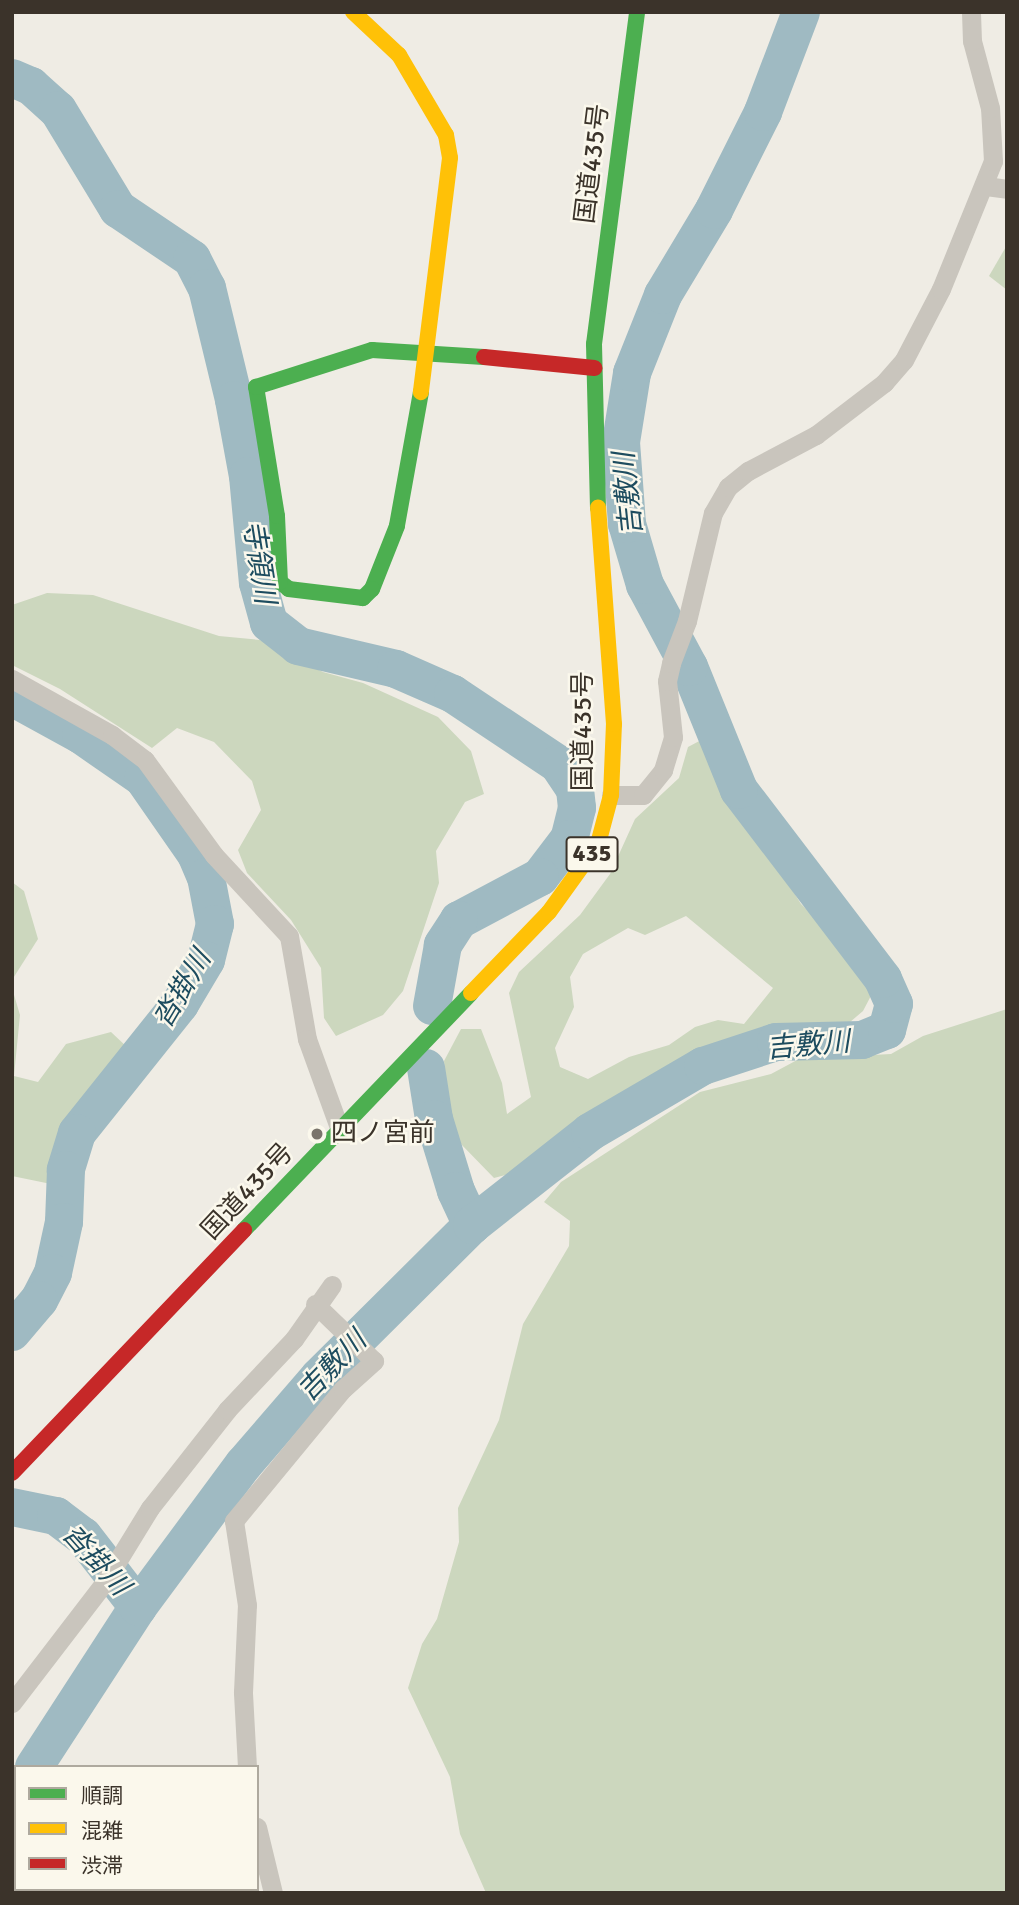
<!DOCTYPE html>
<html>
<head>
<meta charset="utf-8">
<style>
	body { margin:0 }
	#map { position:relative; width:1019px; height:1905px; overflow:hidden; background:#efece4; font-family:Signika,"Noto Sans JP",sans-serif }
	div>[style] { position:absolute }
	.green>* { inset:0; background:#ccd7be }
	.river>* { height:38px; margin:-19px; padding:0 19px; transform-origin:19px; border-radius:19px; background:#9fbac2 }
	.street>* { height:19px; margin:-9.5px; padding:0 9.5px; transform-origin:9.5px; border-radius:9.5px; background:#c9c5bd }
	.fast>* { height:16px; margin:-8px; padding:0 8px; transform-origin:8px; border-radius:8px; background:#4caf50 }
	.slow>* { height:16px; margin:-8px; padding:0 8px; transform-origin:8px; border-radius:8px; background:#ffc107 }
	.jam>* { height:16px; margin:-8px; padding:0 8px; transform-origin:8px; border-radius:8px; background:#c62828 }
	.dots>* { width:19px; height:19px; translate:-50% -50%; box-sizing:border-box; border:4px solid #fbf8ec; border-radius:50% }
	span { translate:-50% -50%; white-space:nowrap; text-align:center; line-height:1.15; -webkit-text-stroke:5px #fbf8ec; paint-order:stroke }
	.shield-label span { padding:2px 5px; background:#fbf8ec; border:2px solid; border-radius:5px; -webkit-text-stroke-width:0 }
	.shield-label { font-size:24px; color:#3b332a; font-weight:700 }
	.street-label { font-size:26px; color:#3b332a }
	.poi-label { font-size:26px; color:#3b332a }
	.left { translate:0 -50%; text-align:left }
	.water-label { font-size:28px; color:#1d4c5f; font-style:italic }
	.frame { position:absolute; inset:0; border:14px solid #3b332a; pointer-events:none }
	.legend { position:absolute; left:14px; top:1765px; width:245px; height:126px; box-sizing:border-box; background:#fbf8ec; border:2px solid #aea99e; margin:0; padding:9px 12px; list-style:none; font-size:21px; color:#3b332a }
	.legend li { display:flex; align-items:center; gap:14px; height:35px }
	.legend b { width:35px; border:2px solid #aea99e }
</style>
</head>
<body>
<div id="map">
	<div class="green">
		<div style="clip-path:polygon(1007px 245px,1007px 290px,989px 276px)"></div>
		<div style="clip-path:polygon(47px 593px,93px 595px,219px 636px,260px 640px,323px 672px,363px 683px,438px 717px,471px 751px,484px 794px,465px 802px,436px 851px,439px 883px,403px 991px,383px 1015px,336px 1036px,324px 1018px,321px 968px,291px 920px,247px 873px,238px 850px,261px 810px,252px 781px,214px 742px,177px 728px,152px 748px,60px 689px,12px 665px,12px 605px)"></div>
		<div style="clip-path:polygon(evenodd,705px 738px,728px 787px,801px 904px,851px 952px,874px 990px,863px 1011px,843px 1028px,802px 1026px,756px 1034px,670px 1070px,602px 1112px,539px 1166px,494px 1178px,459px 1142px,449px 1118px,444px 1061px,461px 1029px,481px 1029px,502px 1083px,507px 1114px,531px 1097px,509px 993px,519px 972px,580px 915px,610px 874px,635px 819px,679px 778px,688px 747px,705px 738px,686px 916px,773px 988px,744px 1024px,718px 1020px,695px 1027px,669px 1045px,629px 1057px,588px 1079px,560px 1067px,555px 1048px,574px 1007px,570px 977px,583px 954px,628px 928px,645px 935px,686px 916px)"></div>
		<div style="clip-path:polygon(12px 882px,24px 891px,38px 939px,12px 980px)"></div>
		<div style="clip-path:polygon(12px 988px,20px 1015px,14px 1076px,38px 1082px,66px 1044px,111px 1032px,128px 1048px,63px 1132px,51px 1184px,12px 1176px)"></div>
		<div style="clip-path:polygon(1007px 1009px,1007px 1893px,486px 1893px,460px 1834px,450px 1777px,408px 1688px,422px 1644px,437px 1619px,459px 1542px,458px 1508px,499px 1420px,523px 1324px,569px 1246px,570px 1221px,544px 1202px,561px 1182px,700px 1092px,771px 1074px,799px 1059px,891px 1054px,923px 1036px)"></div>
	</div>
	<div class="river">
		<div style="left:12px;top:78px;width:21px;rotate:23deg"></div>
		<div style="left:31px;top:86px;width:36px;rotate:42deg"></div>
		<div style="left:58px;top:110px;width:116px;rotate:58.8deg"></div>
		<div style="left:118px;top:209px;width:89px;rotate:34deg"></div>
		<div style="left:192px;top:259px;width:33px;rotate:63deg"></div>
		<div style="left:207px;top:288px;width:115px;rotate:76.4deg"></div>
		<div style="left:234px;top:400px;width:77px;rotate:79.6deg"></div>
		<div style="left:248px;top:476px;width:107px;rotate:84.7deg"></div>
		<div style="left:258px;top:583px;width:41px;rotate:74.6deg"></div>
		<div style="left:269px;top:623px;width:37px;rotate:38deg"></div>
		<div style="left:298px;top:646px;width:101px;rotate:13.2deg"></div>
		<div style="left:396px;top:669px;width:62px;rotate:23.7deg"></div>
		<div style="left:453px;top:694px;width:126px;rotate:33.7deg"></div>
		<div style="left:558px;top:764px;width:30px;rotate:56deg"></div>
		<div style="left:575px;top:789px;width:19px;rotate:84deg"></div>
		<div style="left:577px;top:808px;width:32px;rotate:104deg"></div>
		<div style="left:569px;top:839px;width:48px;rotate:127.3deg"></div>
		<div style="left:540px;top:877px;width:92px;rotate:152deg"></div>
		<div style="left:459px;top:920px;width:30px;rotate:123deg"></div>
		<div style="left:443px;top:945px;width:62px;rotate:100.2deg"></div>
		<div style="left:12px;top:697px;width:79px;rotate:28.8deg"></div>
		<div style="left:81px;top:735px;width:75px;rotate:34.7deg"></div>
		<div style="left:143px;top:778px;width:93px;rotate:55.1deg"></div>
		<div style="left:196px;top:854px;width:25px;rotate:67deg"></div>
		<div style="left:206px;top:877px;width:48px;rotate:79.2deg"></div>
		<div style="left:215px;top:924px;width:37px;rotate:104deg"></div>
		<div style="left:206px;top:960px;width:51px;rotate:120.6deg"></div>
		<div style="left:180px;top:1004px;width:165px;rotate:128.6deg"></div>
		<div style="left:77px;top:1133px;width:39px;rotate:107deg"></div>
		<div style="left:66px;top:1170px;width:52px;rotate:92.2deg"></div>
		<div style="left:64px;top:1222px;width:52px;rotate:102.2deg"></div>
		<div style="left:53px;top:1273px;width:30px;rotate:117deg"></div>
		<div style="left:39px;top:1300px;width:42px;rotate:130.2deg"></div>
		<div style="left:426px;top:1068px;width:52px;rotate:81.1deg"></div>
		<div style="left:434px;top:1119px;width:75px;rotate:73deg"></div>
		<div style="left:456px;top:1191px;width:38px;rotate:65deg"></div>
		<div style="left:12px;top:1507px;width:45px;rotate:11.6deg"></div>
		<div style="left:56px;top:1516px;width:34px;rotate:37deg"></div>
		<div style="left:83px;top:1536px;width:90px;rotate:52.2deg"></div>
		<div style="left:34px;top:1767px;width:191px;rotate:-57deg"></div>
		<div style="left:138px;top:1607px;width:178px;rotate:-53.5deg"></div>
		<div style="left:244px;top:1464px;width:115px;rotate:-49.2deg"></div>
		<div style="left:319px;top:1377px;width:216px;rotate:-44.8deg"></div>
		<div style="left:472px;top:1225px;width:150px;rotate:-38.2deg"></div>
		<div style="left:590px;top:1132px;width:131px;rotate:-30.3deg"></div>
		<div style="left:703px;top:1066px;width:77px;rotate:-18.2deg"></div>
		<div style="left:776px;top:1042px;width:86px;rotate:-1.3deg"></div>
		<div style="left:862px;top:1040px;width:27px;rotate:-22deg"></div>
		<div style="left:887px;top:1030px;width:27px;rotate:-75deg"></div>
		<div style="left:894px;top:1004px;width:27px;rotate:-114deg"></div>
		<div style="left:883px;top:979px;width:238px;rotate:-127.3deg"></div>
		<div style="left:739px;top:790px;width:133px;rotate:-112.1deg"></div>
		<div style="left:689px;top:667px;width:93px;rotate:-118.2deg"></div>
		<div style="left:645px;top:585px;width:64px;rotate:-106.4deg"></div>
		<div style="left:627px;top:524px;width:82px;rotate:-94.2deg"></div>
		<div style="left:621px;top:442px;width:70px;rotate:-80.9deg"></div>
		<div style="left:632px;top:373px;width:84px;rotate:-68.3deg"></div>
		<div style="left:663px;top:295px;width:99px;rotate:-59deg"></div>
		<div style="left:714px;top:210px;width:110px;rotate:-63.4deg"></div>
		<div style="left:763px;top:112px;width:107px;rotate:-69.2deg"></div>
		<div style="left:12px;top:1805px;width:7px;rotate:-56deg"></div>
	</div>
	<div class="street">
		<div style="left:986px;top:186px;width:21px;rotate:8deg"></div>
		<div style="left:12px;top:679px;width:115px;rotate:29.2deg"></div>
		<div style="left:112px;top:735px;width:41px;rotate:37.1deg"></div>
		<div style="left:145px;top:760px;width:117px;rotate:54deg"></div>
		<div style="left:214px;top:855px;width:110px;rotate:47.2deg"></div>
		<div style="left:289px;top:936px;width:105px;rotate:80.1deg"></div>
		<div style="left:307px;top:1039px;width:97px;rotate:70.1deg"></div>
		<div style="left:611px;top:795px;width:32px"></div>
		<div style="left:643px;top:795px;width:32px;rotate:-51deg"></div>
		<div style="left:663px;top:770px;width:34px;rotate:-73deg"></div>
		<div style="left:673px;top:737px;width:56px;rotate:-96.1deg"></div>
		<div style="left:667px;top:681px;width:18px;rotate:-77deg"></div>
		<div style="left:671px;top:663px;width:45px;rotate:-69.1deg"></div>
		<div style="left:687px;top:621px;width:111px;rotate:-76.5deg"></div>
		<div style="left:713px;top:513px;width:30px;rotate:-60deg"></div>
		<div style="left:728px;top:487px;width:26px;rotate:-39deg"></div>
		<div style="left:748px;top:471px;width:77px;rotate:-27.9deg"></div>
		<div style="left:816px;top:435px;width:86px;rotate:-37.4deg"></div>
		<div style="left:884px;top:383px;width:30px;rotate:-49deg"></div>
		<div style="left:904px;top:360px;width:80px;rotate:-62.5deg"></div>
		<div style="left:941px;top:289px;width:138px;rotate:-67.9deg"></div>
		<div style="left:993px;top:161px;width:53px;rotate:-93.2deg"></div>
		<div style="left:990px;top:108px;width:69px;rotate:-105deg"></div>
		<div style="left:972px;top:41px;width:29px;rotate:-92deg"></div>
		<div style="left:12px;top:1703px;width:151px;rotate:-52.5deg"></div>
		<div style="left:104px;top:1583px;width:88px;rotate:-58.5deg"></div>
		<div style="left:150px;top:1508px;width:125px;rotate:-51.8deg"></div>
		<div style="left:227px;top:1410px;width:98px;rotate:-46.7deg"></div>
		<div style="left:294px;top:1339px;width:66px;rotate:-54.9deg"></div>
		<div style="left:247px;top:1767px;width:75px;rotate:-93.1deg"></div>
		<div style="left:243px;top:1692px;width:87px;rotate:-87.4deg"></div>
		<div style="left:247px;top:1605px;width:85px;rotate:-98.8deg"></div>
		<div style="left:234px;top:1521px;width:171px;rotate:-50.5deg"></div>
		<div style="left:343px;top:1389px;width:42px;rotate:-42.1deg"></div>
		<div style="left:374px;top:1361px;width:82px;rotate:-136deg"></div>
		<div style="left:257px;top:1827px;width:68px;rotate:76.4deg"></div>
		<div style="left:105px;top:1889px;width:4px;rotate:90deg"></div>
	</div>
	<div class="fast">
		<div style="left:421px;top:392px;width:136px;rotate:100.2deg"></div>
		<div style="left:397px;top:526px;width:68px;rotate:111.6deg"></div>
		<div style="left:372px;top:589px;width:13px;rotate:135deg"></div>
		<div style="left:363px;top:598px;width:75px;rotate:-173.1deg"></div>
		<div style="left:289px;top:589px;width:11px;rotate:-142deg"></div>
		<div style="left:280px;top:582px;width:66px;rotate:-92.6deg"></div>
		<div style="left:277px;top:516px;width:131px;rotate:-99.2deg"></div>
		<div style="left:256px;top:387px;width:122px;rotate:-17.7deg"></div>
		<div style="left:372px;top:350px;width:112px;rotate:3.6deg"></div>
		<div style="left:598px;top:508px;width:164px;rotate:-91.4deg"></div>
		<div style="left:594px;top:344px;width:335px;rotate:-82.6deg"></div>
		<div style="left:244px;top:1230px;width:328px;rotate:-46.2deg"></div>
	</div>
	<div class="slow">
		<div style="left:353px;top:12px;width:63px;rotate:43.1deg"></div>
		<div style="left:399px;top:55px;width:93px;rotate:59.6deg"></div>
		<div style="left:446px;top:135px;width:23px;rotate:80deg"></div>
		<div style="left:450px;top:158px;width:236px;rotate:97.1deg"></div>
		<div style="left:471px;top:993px;width:112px;rotate:-46.1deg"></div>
		<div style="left:549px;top:912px;width:84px;rotate:-54.2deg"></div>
		<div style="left:598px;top:844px;width:51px;rotate:-75.1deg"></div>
		<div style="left:611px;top:795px;width:71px;rotate:-87.6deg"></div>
		<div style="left:614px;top:724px;width:217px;rotate:-94.2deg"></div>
	</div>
	<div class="jam">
		<div style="left:484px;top:357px;width:111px;rotate:5.7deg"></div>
		<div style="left:12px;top:1473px;width:336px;rotate:-46.3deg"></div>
	</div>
	<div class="dots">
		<div style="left:317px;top:1134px;background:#7a746b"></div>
	</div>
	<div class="shield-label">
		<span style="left:592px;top:854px">435</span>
	</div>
	<div class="street-label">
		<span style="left:593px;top:164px;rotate:-83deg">国道435号</span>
		<span style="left:584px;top:731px;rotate:-90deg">国道435号</span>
		<span style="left:248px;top:1192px;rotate:-47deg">国道435号</span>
	</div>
	<div class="poi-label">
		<span class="left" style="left:331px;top:1134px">四ノ宮前</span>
	</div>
	<div class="water-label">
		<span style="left:628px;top:494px;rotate:-96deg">吉敷川</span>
		<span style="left:259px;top:562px;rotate:81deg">寺領川</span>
		<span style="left:182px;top:989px;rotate:-59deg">沓掛川</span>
		<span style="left:808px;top:1045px;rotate:-5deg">吉敷川</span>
		<span style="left:332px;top:1366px;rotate:-46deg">吉敷川</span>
		<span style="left:96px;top:1560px;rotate:48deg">沓掛川</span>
	</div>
	<div class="frame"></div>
	<ul class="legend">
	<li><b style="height:9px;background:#4caf50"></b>順調</li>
	<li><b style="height:9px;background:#ffc107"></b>混雑</li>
	<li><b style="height:9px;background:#c62828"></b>渋滞</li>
	</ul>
</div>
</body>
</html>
